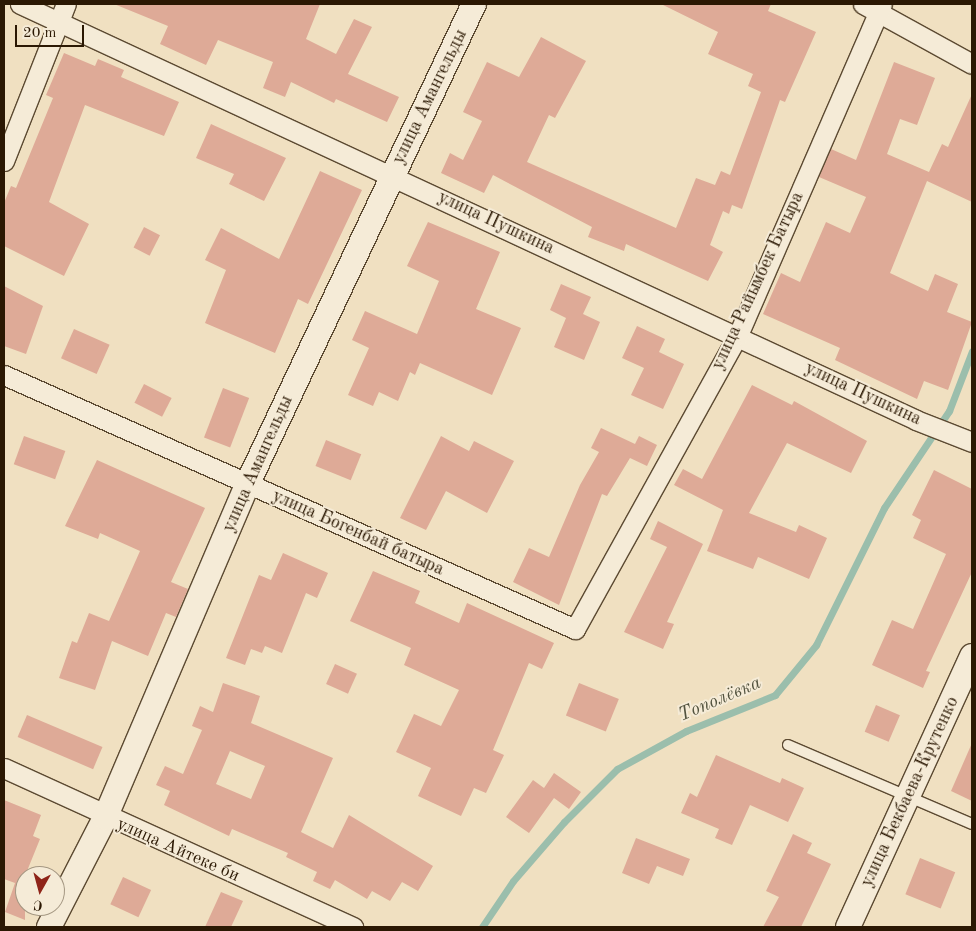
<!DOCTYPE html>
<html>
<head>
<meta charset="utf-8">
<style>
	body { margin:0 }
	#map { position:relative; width:976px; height:931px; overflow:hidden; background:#f0e0c1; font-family:"Old Standard TT",serif }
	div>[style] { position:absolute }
	.stream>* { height:7px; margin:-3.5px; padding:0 3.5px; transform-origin:3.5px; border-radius:3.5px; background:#9bbeac }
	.building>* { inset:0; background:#deaa97; transform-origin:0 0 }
	.roads { filter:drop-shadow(1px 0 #5c4a32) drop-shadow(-1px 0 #5c4a32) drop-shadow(0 1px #5c4a32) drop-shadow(0 -1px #5c4a32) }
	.service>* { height:10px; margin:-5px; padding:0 5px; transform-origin:5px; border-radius:5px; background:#f5ebd7 }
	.minor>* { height:19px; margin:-9.5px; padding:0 9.5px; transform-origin:9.5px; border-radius:9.5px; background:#f5ebd7 }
	.tertiary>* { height:24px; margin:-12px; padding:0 12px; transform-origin:12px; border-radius:12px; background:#f5ebd7 }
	span { translate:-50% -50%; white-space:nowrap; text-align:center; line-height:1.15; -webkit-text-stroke:4px #f5ebd7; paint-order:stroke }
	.street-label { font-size:18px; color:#2b1803 }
	.water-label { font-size:19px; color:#52523e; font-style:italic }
	.frame { position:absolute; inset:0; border:5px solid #2b1803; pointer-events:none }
	.north { position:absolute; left:15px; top:866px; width:50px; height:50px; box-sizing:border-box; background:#f5ebd7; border:1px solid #a49782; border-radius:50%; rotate:187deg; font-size:14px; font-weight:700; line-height:20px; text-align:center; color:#2b1803 }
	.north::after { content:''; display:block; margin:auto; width:18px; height:22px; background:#8f2418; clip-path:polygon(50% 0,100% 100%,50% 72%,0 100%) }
	.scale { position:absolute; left:15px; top:25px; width:69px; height:22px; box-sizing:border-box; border:2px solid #2b1803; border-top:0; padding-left:6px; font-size:15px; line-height:18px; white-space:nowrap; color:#2b1803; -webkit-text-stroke:4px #f5ebd7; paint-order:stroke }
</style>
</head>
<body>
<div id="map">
	<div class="stream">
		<div style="left:482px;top:927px;width:55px;rotate:-56deg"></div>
		<div style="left:513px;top:881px;width:78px;rotate:-49.2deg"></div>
		<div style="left:564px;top:822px;width:75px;rotate:-45deg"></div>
		<div style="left:617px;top:769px;width:79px;rotate:-28.8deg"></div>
		<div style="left:686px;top:731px;width:96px;rotate:-22deg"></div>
		<div style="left:775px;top:695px;width:65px;rotate:-50.6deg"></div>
		<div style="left:816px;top:645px;width:153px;rotate:-63.6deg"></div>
		<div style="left:884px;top:508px;width:117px;rotate:-56.2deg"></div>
		<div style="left:949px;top:411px;width:64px;rotate:-69deg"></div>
	</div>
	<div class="building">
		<div style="clip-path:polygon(114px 4px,320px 4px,306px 39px,336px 54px,354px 19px,372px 27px,348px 74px,399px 97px,387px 122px,336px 99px,334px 103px,291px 82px,285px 97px,263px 88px,273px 62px,218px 40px,206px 65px,160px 44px,168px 26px)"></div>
		<div style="clip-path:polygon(661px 4px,771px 4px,768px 11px,816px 32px,785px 102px,780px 100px,742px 209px,732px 205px,729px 214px,723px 211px,710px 245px,723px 252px,708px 281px,626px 244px,624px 251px,588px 237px,592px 227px,493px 175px,484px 193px,441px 173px,450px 153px,463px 160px,482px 121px,463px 112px,487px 62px,519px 77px,541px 37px,586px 61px,555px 118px,549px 115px,527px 162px,676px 228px,696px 178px,715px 185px,721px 171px,730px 175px,761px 92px,748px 86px,753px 74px,708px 54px,718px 32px)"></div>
		<div style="clip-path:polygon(64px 53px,95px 66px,98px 59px,124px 70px,121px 77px,179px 102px,164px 136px,85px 105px,49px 202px,89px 224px,64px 276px,4px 246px,4px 203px,11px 186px,16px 188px,53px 98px,46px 95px)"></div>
		<div style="clip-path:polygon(894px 62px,935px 78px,917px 125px,900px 119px,887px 154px,929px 172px,942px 144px,948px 147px,972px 94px,972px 202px,927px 181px,890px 273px,928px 291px,935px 274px,958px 284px,947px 312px,972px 322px,948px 390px,924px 381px,917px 399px,835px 360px,840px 348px,763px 314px,781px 273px,800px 282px,826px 222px,850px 233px,866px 197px,819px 177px,831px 149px,856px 160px)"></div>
		<div style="clip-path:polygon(211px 124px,286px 158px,264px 201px,229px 184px,234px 174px,196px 158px)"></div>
		<div style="clip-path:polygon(320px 171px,362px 190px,308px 304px,298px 299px,275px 353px,205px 323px,226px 270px,205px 260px,221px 228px,279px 259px)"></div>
		<div style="clip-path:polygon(428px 222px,500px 252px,476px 309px,521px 328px,492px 395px,420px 363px,415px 375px,410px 372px,398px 401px,379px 392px,373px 406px,348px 395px,369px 348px,352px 340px,365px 311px,417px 334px,439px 281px,407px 266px)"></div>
		<div style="left:144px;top:227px;width:18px;height:23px;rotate:27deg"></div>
		<div style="clip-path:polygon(561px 284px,591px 297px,583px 314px,600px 322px,584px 360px,554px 347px,566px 318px,550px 310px)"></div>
		<div style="clip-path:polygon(4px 286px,43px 306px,26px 354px,4px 346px)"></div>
		<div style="clip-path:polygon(637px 326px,665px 339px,659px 352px,684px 364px,663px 409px,631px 395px,644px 368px,622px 358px)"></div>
		<div style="left:74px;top:329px;width:39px;height:32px;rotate:24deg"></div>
		<div style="left:144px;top:384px;width:31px;height:21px;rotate:27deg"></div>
		<div style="clip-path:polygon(752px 385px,792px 405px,794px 401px,867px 441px,851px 473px,787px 443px,749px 513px,796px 532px,799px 525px,827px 538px,809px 579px,758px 557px,753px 569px,707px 551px,723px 510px,674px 485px,683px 469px,702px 479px)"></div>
		<div style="left:223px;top:388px;width:28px;height:53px;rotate:21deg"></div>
		<div style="clip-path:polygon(601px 428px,635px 444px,639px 436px,657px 445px,647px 466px,630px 458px,607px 496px,602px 494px,559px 605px,513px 582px,529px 548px,549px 557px,580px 485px,599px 452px,591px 448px)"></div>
		<div style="left:24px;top:436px;width:44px;height:30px;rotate:20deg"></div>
		<div style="clip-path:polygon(441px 436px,469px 451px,474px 441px,514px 461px,487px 513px,446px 491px,426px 530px,400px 518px)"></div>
		<div style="left:326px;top:440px;width:38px;height:28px;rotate:22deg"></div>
		<div style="clip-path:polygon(97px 460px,205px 508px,171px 582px,188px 589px,176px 617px,166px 613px,148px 656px,112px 641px,95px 690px,59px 678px,72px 641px,77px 643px,89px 613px,109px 621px,140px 551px,100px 533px,98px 539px,65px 526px)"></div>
		<div style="clip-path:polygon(934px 470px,972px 489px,972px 572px,926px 671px,930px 672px,923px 688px,872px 665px,892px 620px,913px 629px,946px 554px,913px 538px,921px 520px,912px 515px)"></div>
		<div style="clip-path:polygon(658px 521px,703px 544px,667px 622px,674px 624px,663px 649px,624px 632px,667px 547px,650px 539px)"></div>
		<div style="clip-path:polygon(283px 553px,328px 573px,317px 598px,306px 593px,282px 653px,265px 646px,262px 653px,251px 649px,245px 665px,226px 658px,259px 575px,271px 580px)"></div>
		<div style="clip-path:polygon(373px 571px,420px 591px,415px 603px,459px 623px,467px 603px,554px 643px,542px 669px,529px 663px,493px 750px,504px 755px,486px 793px,474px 788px,461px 816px,418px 796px,431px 768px,396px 752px,414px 714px,441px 726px,459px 690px,404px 665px,411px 648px,350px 621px)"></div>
		<div style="left:335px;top:664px;width:24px;height:22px;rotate:24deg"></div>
		<div style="clip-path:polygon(evenodd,223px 683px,260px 696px,251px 723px,333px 758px,301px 832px,333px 848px,349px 815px,433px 866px,418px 891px,402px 882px,390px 901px,372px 891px,367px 899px,335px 880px,330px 889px,313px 881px,317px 872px,286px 857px,288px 853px,232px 829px,229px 836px,164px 805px,170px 791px,156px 785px,165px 766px,183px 774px,202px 730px,192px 726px,200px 706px,213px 712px,223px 683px,230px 751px,265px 766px,251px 799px,216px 784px,230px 751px)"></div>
		<div style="left:579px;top:683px;width:43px;height:35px;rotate:22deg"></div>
		<div style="left:876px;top:705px;width:26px;height:29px;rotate:23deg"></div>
		<div style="left:27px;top:715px;width:82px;height:24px;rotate:23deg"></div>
		<div style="clip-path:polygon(972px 743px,972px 801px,951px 791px)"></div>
		<div style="clip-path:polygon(716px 755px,780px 783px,782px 778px,804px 788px,788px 822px,750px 805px,732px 845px,715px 838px,719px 829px,681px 813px,690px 793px,697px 797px)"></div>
		<div style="clip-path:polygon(554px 773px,581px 792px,569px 809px,554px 798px,529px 833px,506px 817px,533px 780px,544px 788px)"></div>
		<div style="clip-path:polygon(4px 800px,41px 815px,33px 836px,40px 839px,25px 876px,25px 920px,5px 912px,15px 883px,4px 879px)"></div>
		<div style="clip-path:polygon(793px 834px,812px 843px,807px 853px,831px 864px,801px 927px,763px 927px,779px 897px,766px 891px)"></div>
		<div style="clip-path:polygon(636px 838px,690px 859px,683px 876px,657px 866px,649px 884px,622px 873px)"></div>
		<div style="left:920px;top:858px;width:38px;height:39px;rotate:22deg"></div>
		<div style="left:123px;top:877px;width:31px;height:30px;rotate:25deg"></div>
		<div style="clip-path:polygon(221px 892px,243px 901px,231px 927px,205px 927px)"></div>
	</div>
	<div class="roads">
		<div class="service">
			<div style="left:788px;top:745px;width:200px;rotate:23.2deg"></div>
		</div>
		<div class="minor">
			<div style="left:20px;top:4px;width:988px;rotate:24.9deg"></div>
			<div style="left:916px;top:420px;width:60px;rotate:21.4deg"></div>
			<div style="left:863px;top:4px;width:124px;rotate:28.8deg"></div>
			<div style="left:4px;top:161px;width:169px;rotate:-68.5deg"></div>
			<div style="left:4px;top:375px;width:625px;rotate:23.98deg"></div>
			<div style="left:575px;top:629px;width:336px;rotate:-61deg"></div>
			<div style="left:738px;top:335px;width:361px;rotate:-66.5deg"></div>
			<div style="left:4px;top:768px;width:384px;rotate:24.5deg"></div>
		</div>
		<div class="tertiary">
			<div style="left:49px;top:927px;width:123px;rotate:-62.8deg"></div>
			<div style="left:105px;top:818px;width:362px;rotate:-66.9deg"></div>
			<div style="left:247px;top:485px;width:532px;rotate:-64.74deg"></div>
			<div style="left:848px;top:927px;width:298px;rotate:-65.4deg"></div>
		</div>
	</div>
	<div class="street-label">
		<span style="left:430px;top:97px;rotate:-64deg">улица Амангельды</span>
		<span style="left:496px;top:223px;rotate:25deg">улица Пушкина</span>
		<span style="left:758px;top:281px;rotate:-65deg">улица Райымбек Батыра</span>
		<span style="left:863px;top:394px;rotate:25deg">улица Пушкина</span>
		<span style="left:258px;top:464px;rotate:-66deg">улица Амангельды</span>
		<span style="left:358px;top:533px;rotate:24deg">улица Богенбай батыра</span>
		<span style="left:910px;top:792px;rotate:-65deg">улица Бекбаева-Крутенко</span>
		<span style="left:178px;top:850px;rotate:24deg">улица Айтеке би</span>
	</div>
	<div class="water-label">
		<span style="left:720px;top:700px;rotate:-23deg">Тополёвка</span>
	</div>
	<div class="frame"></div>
	<div class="north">С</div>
	<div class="scale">20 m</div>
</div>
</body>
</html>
